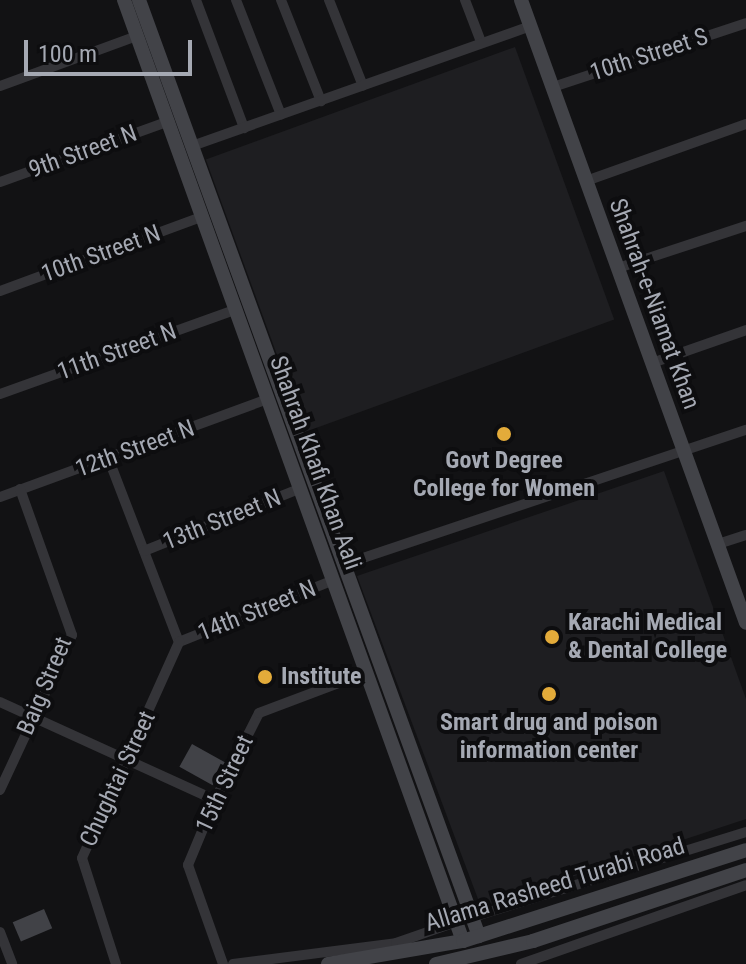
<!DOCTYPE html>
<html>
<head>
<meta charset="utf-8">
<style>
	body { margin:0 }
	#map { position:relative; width:746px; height:964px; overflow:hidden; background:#121214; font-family:"Roboto Condensed",sans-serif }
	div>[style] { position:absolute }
	.built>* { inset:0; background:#1e1e21; transform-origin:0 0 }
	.building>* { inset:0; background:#414247; transform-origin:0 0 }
	.minor>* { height:10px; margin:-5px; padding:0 5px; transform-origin:5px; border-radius:5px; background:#343438 }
	.secondary>* { height:14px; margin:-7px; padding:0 7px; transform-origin:7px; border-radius:7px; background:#424348 }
	.dots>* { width:22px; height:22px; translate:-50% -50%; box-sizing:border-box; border:4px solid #0d0d0f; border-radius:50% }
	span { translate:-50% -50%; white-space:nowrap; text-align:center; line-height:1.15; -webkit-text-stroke:8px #0d0d0f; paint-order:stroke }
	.street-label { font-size:24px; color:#a5a9b3 }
	.poi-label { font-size:24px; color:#a5a9b3; font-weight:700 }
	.left { translate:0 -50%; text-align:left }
	.scale { position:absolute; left:24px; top:40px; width:168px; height:36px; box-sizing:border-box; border:4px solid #a5a9b3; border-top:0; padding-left:10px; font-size:24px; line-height:28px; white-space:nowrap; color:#a5a9b3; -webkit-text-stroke:6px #0d0d0f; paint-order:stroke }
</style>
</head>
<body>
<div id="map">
	<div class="built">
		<div style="left:515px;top:47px;width:290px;height:329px;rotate:70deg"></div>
		<div style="clip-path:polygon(664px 471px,746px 699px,746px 819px,481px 907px,357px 576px)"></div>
	</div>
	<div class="building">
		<div style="left:192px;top:744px;width:38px;height:26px;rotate:29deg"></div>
		<div style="left:44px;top:909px;width:21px;height:34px;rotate:67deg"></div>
	</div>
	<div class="minor">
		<div style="left:196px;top:0;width:137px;rotate:69.4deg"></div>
		<div style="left:236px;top:0;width:123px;rotate:68.6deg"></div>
		<div style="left:281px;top:0;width:109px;rotate:68.4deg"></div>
		<div style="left:329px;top:0;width:92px;rotate:68.4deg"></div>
		<div style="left:465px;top:0;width:45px;rotate:69.1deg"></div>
		<div style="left:0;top:86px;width:146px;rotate:-20.1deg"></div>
		<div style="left:553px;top:87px;width:203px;rotate:-18.3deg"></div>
		<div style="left:192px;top:146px;width:360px;rotate:-19.5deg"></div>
		<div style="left:586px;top:181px;width:170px;rotate:-19.6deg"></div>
		<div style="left:0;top:182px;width:177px;rotate:-19.8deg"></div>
		<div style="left:618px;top:268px;width:135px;rotate:-18.2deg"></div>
		<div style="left:0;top:291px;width:214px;rotate:-20.2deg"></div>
		<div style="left:652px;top:363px;width:100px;rotate:-19.3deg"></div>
		<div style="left:0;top:394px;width:249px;rotate:-19.7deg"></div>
		<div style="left:109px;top:460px;width:195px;rotate:69deg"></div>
		<div style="left:0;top:497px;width:285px;rotate:-20.1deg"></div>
		<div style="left:718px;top:544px;width:29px;rotate:-18deg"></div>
		<div style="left:144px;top:551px;width:167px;rotate:-21.8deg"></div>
		<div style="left:345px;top:564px;width:423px;rotate:-18.5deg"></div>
		<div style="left:179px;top:642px;width:167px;rotate:-21.8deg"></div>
		<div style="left:0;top:702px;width:236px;rotate:24.5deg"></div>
		<div style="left:0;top:790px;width:171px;rotate:-65.1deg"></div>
		<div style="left:72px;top:635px;width:155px;rotate:-109.6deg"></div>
		<div style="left:473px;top:917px;width:286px;rotate:-17.3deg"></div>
		<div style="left:0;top:932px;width:34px;rotate:69deg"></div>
		<div style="left:116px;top:964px;width:111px;rotate:-107.8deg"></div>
		<div style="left:82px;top:858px;width:237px;rotate:-65.8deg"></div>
		<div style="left:223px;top:964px;width:105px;rotate:-109.5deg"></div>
		<div style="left:188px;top:865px;width:70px;rotate:-67.4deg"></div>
		<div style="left:215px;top:800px;width:97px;rotate:-63.2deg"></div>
		<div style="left:259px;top:713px;width:116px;rotate:-20.6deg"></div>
		<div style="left:233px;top:964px;width:164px;rotate:-7.3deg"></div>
		<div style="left:396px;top:943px;width:64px;rotate:-19.3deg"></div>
		<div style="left:521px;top:964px;width:238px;rotate:-19.3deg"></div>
	</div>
	<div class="secondary">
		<div style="left:124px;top:0;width:1000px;rotate:70.19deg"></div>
		<div style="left:139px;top:0;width:996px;rotate:70.04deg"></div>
		<div style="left:521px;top:0;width:662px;rotate:70.14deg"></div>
		<div style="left:328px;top:964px;width:137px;rotate:-9.7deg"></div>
		<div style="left:463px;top:941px;width:297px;rotate:-17.8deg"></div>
		<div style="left:436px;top:964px;width:100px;rotate:-13.3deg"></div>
		<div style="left:533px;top:941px;width:225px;rotate:-18.4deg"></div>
	</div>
	<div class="dots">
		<div style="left:504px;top:434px;background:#e3ab3a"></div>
		<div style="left:552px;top:637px;background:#e3ab3a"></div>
		<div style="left:265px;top:677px;background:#e3ab3a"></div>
		<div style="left:549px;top:694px;background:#e3ab3a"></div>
	</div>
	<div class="street-label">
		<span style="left:649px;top:55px;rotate:-18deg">10th Street S</span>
		<span style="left:83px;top:152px;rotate:-20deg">9th Street N</span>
		<span style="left:101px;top:254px;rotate:-20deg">10th Street N</span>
		<span style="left:654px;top:304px;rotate:70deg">Shahrah-e-Niamat Khan</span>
		<span style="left:117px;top:352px;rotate:-20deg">11th Street N</span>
		<span style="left:135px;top:449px;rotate:-20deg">12th Street N</span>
		<span style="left:315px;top:463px;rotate:70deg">Shahrah Khafi Khan Aali</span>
		<span style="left:222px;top:520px;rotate:-22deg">13th Street N</span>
		<span style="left:257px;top:611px;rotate:-22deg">14th Street N</span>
		<span style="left:45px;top:686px;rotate:-67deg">Baig Street</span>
		<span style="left:118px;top:779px;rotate:-65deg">Chughtai Street</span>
		<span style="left:225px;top:784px;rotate:-65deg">15th Street</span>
		<span style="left:555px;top:885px;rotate:-17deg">Allama Rasheed Turabi Road</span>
	</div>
	<div class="poi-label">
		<span style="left:504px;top:475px">Govt Degree<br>College for Women</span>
		<span class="left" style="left:568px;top:637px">Karachi Medical<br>&amp; Dental College</span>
		<span class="left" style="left:281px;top:677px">Institute</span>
		<span style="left:549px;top:737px">Smart drug and poison<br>information center</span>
	</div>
	<div class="scale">100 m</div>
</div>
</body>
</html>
